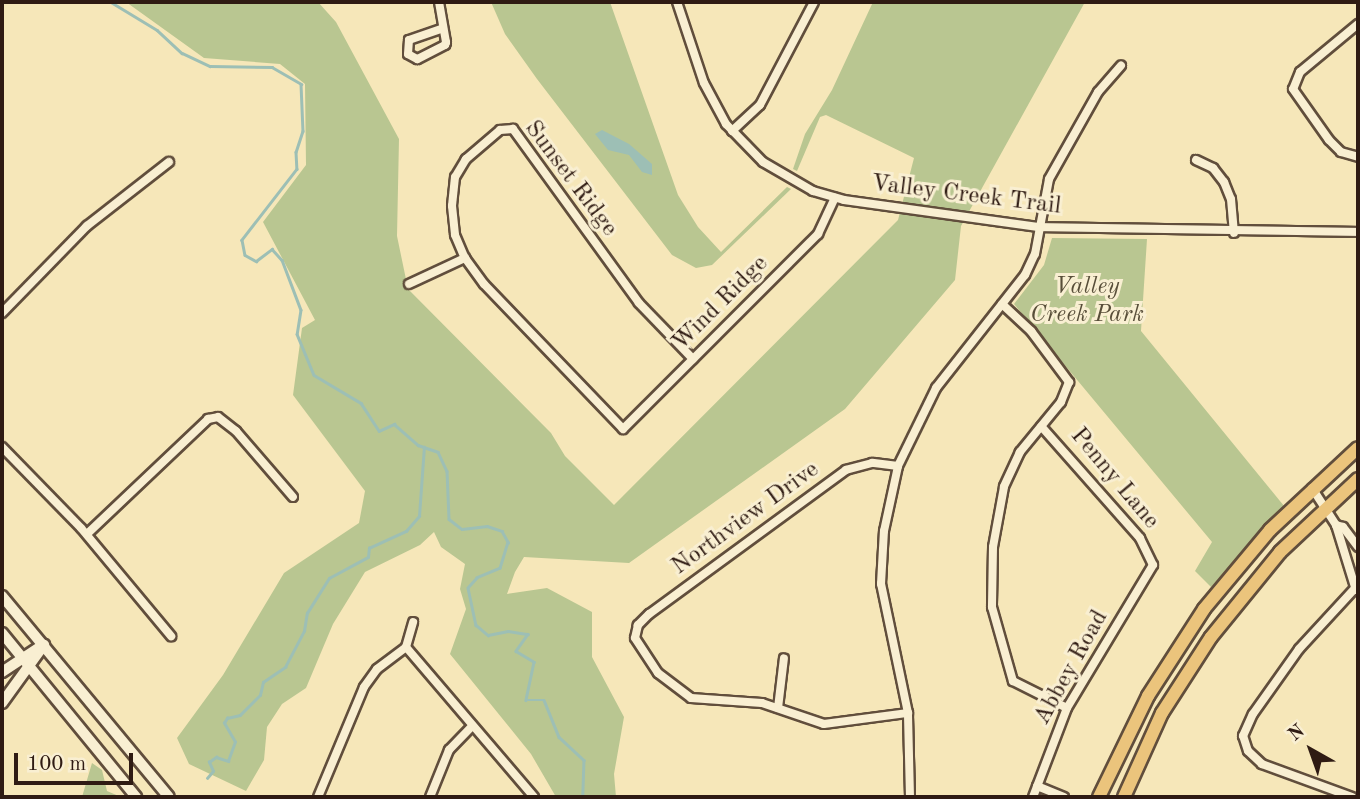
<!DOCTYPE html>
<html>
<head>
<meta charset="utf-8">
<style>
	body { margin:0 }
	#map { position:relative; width:1360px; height:799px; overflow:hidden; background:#f6e7b9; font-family:"Old Standard TT",serif }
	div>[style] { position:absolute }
	.green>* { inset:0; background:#b9c691 }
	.water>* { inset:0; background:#9dbfb5 }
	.stream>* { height:2.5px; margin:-1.25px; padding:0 1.25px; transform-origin:1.25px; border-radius:1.25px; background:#9dbfb5 }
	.roads { filter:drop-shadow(2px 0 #614e3c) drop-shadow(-2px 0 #614e3c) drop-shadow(0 2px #614e3c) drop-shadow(0 -2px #614e3c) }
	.minor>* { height:8px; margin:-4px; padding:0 4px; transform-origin:4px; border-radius:4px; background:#f9efd2 }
	.tertiary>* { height:10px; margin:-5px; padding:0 5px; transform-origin:5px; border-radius:5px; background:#f9efd2 }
	.secondary>* { height:10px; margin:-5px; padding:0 5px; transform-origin:5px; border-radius:5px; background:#f9efd2 }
	.primary>* { height:12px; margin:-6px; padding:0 6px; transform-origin:6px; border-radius:6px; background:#ebc47c }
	span { translate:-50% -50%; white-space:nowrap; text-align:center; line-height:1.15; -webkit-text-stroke:6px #f9efd2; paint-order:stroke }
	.street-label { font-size:24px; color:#2f1b13 }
	.park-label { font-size:24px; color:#584e39; font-style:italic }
	.frame { position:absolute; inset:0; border:4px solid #2f1b13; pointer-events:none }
	.north { position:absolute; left:1276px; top:715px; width:70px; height:70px; -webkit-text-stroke:5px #f9efd2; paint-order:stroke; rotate:320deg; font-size:19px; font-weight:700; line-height:28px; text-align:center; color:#2f1b13 }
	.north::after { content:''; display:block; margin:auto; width:24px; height:32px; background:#2f1b13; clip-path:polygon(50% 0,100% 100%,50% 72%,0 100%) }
	.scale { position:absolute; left:14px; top:753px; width:119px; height:32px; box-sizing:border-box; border:4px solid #2f1b13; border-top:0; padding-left:9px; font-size:21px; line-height:24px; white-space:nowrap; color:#2f1b13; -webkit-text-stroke:5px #f9efd2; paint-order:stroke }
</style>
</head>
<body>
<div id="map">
	<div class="green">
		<div style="clip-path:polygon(126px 2px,318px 2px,336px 22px,399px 139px,397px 236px,408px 289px,551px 433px,565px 456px,614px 505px,898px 220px,914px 158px,826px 115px,820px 117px,797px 171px,793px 169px,805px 134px,832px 90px,873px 2px,1085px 2px,961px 226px,955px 280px,845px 409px,629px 563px,524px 557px,515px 572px,507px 594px,547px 588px,592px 612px,592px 657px,624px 717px,614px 774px,616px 797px,556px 797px,531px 754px,450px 654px,466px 609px,460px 589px,465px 564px,441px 547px,434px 532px,420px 545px,365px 572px,333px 624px,306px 688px,282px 704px,267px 727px,264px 760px,246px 791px,189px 764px,177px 738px,223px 675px,284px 573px,359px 523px,365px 491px,293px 395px,302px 328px,315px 320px,263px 222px,306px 165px,305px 84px,280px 64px,204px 58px)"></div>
		<div style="clip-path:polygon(491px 2px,610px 2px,678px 195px,698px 227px,721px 252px,787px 187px,791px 189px,712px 265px,696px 268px,672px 255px,537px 79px,505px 34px)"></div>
		<div style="clip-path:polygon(1052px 238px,1147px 239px,1141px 331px,1284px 506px,1211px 587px,1195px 571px,1212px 542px,1014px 304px,1044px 265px)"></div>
		<div style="clip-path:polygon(92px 763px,102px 770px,107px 791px,121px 797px,82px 797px)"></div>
	</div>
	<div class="water">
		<div style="clip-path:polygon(602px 130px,629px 144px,652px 164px,652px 175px,642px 172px,629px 155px,608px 150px,595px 134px)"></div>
	</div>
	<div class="stream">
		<div style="left:111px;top:2px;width:54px;rotate:31.3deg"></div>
		<div style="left:157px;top:30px;width:34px;rotate:43deg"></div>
		<div style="left:182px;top:53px;width:31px;rotate:25deg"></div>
		<div style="left:210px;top:66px;width:62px;rotate:0.9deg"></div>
		<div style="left:272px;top:67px;width:34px;rotate:30deg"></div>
		<div style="left:301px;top:84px;width:47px;rotate:87.6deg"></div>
		<div style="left:303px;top:131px;width:22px;rotate:108deg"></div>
		<div style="left:296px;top:152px;width:17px;rotate:87deg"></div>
		<div style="left:297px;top:169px;width:90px;rotate:127.8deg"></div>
		<div style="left:242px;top:240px;width:15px;rotate:79deg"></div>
		<div style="left:245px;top:255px;width:13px;rotate:29deg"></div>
		<div style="left:256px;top:261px;width:20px;rotate:-37deg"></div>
		<div style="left:272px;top:249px;width:15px;rotate:48deg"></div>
		<div style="left:282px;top:260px;width:53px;rotate:69.2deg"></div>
		<div style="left:301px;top:310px;width:24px;rotate:99deg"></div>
		<div style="left:297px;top:334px;width:44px;rotate:67.5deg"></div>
		<div style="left:314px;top:375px;width:55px;rotate:30.8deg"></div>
		<div style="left:361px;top:403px;width:33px;rotate:57deg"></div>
		<div style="left:379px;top:431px;width:17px;rotate:-25deg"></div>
		<div style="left:394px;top:424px;width:32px;rotate:41deg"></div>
		<div style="left:418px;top:445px;width:21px;rotate:19deg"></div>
		<div style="left:438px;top:452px;width:21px;rotate:65deg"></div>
		<div style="left:447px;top:471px;width:48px;rotate:87.6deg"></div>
		<div style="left:449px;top:519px;width:16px;rotate:38deg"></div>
		<div style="left:462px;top:529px;width:25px;rotate:-7deg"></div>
		<div style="left:487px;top:526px;width:16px;rotate:18deg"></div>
		<div style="left:502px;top:531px;width:13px;rotate:61deg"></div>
		<div style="left:508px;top:542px;width:27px;rotate:107deg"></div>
		<div style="left:500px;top:568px;width:25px;rotate:157deg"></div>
		<div style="left:477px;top:578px;width:13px;rotate:132deg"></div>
		<div style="left:468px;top:588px;width:38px;rotate:78deg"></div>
		<div style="left:476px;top:625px;width:16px;rotate:40deg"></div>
		<div style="left:488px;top:635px;width:20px;rotate:-11deg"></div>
		<div style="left:508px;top:631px;width:20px;rotate:9deg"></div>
		<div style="left:528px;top:634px;width:21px;rotate:125deg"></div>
		<div style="left:516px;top:651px;width:21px;rotate:31deg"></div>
		<div style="left:534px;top:662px;width:39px;rotate:102deg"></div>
		<div style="left:526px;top:700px;width:18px"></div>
		<div style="left:544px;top:700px;width:40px;rotate:68deg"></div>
		<div style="left:559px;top:737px;width:34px;rotate:43deg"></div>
		<div style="left:584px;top:760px;width:37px;rotate:92deg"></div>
		<div style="left:207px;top:778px;width:9px;rotate:-49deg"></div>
		<div style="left:213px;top:771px;width:10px;rotate:-114deg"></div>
		<div style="left:209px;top:762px;width:9px;rotate:-36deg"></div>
		<div style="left:216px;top:757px;width:13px;rotate:18deg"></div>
		<div style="left:228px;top:761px;width:20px;rotate:-70deg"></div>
		<div style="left:235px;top:742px;width:22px;rotate:-120deg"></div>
		<div style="left:224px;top:723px;width:6px;rotate:-59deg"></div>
		<div style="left:227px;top:718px;width:13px;rotate:-13deg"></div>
		<div style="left:240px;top:715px;width:28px;rotate:-45deg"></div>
		<div style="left:260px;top:695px;width:13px;rotate:-77deg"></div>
		<div style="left:263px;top:682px;width:27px;rotate:-34deg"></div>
		<div style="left:285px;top:667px;width:41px;rotate:-62.2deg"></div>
		<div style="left:304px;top:631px;width:18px;rotate:-81deg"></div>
		<div style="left:307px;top:613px;width:41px;rotate:-57.8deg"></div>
		<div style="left:329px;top:578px;width:44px;rotate:-28.3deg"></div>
		<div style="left:368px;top:557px;width:9px;rotate:-84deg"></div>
		<div style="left:369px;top:548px;width:41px;rotate:-24.7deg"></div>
		<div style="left:406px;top:531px;width:20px;rotate:-49deg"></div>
		<div style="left:419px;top:516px;width:69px;rotate:-85.9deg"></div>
	</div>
	<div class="roads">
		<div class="minor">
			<div style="left:439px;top:2px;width:41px;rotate:80.1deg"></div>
			<div style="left:446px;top:42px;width:3px;rotate:108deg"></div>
			<div style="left:445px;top:45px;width:31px;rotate:153deg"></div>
			<div style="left:417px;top:59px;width:10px;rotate:-151deg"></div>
			<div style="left:408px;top:54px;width:14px;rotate:-86deg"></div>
			<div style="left:409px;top:40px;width:36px;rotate:-19deg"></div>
			<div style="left:677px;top:2px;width:85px;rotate:71.6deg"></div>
			<div style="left:704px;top:83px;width:47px;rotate:61.8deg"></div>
			<div style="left:726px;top:124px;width:53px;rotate:45.8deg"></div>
			<div style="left:763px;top:162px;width:58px;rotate:30.1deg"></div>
			<div style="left:813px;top:191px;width:32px;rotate:16deg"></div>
			<div style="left:844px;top:200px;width:196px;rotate:7.9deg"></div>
			<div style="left:1038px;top:227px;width:320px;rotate:0.9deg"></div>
			<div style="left:1358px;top:24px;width:75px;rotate:140.4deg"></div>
			<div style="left:1300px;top:72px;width:18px;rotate:112deg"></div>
			<div style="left:1293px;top:89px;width:62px;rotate:54.8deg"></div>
			<div style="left:1329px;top:140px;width:17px;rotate:45deg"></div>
			<div style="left:1341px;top:152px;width:18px;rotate:16deg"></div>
			<div style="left:732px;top:131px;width:38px;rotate:-43deg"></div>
			<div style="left:760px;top:105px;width:116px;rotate:-62.3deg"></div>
			<div style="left:1196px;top:160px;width:19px;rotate:25deg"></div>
			<div style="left:1213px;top:168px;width:18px;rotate:52deg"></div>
			<div style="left:1224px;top:182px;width:18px;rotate:68deg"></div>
			<div style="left:1231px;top:199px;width:34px;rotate:85deg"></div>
			<div style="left:409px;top:284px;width:62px;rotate:-24.9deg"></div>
			<div style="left:1002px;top:304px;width:40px;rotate:43deg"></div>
			<div style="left:1031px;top:331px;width:64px;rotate:53.3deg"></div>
			<div style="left:1069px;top:382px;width:22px;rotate:112deg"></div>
			<div style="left:1061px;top:402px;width:65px;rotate:129.4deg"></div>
			<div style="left:1020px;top:452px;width:38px;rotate:115deg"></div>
			<div style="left:1004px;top:487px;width:61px;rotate:100.4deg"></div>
			<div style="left:993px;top:547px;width:60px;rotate:91deg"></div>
			<div style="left:992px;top:607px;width:77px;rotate:74.2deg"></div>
			<div style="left:1013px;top:681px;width:60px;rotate:26.6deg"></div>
			<div style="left:2px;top:313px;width:122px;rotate:-45.7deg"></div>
			<div style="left:87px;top:226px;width:104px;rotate:-38deg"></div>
			<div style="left:693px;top:359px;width:78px;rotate:-134deg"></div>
			<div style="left:639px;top:303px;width:215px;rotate:-125.9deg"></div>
			<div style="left:513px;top:129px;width:13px;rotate:176deg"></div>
			<div style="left:500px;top:130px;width:45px;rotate:139.5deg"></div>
			<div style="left:466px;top:159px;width:21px;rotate:121deg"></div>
			<div style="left:455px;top:177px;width:29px;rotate:96deg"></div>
			<div style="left:452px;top:206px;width:29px;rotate:84deg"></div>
			<div style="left:455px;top:235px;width:25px;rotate:67deg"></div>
			<div style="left:465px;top:258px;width:32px;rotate:54deg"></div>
			<div style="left:484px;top:284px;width:201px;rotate:46.2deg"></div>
			<div style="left:623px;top:429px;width:276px;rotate:-45deg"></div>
			<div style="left:818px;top:234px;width:40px;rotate:-65deg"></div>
			<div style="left:2px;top:447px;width:113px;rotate:45.7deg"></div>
			<div style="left:81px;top:528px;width:141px;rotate:50.2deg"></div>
			<div style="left:898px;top:466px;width:26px;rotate:-173deg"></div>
			<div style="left:872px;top:463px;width:27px;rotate:165deg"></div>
			<div style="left:846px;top:470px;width:244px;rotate:143.8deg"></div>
			<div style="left:649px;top:614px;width:16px;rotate:135deg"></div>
			<div style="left:638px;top:625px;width:13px;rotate:103deg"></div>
			<div style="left:635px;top:638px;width:42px;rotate:56.7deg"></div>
			<div style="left:658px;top:673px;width:41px;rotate:37.1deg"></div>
			<div style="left:691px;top:698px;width:71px;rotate:4deg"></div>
			<div style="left:762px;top:703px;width:65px;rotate:18.7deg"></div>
			<div style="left:824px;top:724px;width:85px;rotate:-7.5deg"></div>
			<div style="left:1312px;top:488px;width:44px;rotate:57deg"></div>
			<div style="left:1336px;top:525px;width:68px;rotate:72.9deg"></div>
			<div style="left:1336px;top:525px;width:7px;rotate:16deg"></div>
			<div style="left:1343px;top:527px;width:25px;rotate:53deg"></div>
			<div style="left:87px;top:534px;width:167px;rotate:-43.5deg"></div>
			<div style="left:208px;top:419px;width:10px;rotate:-11deg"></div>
			<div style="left:218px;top:417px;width:23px;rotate:38deg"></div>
			<div style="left:236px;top:431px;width:87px;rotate:49.2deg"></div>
			<div style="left:406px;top:647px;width:197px;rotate:49.5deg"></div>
			<div style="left:778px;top:708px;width:50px;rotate:-83.2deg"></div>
			<div style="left:1037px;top:786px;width:29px;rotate:22deg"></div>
			<div style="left:318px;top:797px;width:119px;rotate:-67.3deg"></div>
			<div style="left:364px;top:687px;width:22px;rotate:-54deg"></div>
			<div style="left:377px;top:669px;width:36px;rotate:-37deg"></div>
			<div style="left:406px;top:647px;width:26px;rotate:-74deg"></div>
			<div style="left:430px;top:797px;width:51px;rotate:-68deg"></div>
			<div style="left:449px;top:750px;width:32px;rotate:-46deg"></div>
			<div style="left:910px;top:797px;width:84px;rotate:-91.4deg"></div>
			<div style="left:908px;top:713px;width:132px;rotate:-101.8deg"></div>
			<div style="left:881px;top:584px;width:53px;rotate:-86.8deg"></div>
			<div style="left:884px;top:531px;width:66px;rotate:-77.8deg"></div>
			<div style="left:898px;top:466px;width:87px;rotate:-64deg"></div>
			<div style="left:936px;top:388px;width:144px;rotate:-51.8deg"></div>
			<div style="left:1025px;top:275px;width:23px;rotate:-65deg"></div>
			<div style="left:1035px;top:254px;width:76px;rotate:-79.4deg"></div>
			<div style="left:1049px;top:179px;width:100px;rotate:-60.6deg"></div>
			<div style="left:1098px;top:92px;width:35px;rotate:-49deg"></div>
			<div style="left:1033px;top:797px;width:95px;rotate:-69.1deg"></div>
			<div style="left:1067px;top:708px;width:167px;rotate:-59deg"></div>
			<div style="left:1153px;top:565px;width:30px;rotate:-116deg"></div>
			<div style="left:1140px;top:538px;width:149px;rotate:-131.5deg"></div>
			<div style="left:1352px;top:797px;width:96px;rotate:-159.9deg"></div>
			<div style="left:1262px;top:764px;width:19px;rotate:-137deg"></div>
			<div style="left:1248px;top:751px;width:16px;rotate:-108deg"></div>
			<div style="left:1243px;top:736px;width:24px;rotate:-66deg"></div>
			<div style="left:1253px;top:714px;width:80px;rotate:-54.7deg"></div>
			<div style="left:1299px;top:649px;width:87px;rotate:-47.3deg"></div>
		</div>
		<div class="tertiary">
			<div style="left:2px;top:672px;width:49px;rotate:-33.4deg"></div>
			<div style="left:2px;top:703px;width:72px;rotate:-54.1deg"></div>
		</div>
		<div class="secondary">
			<div style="left:2px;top:596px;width:261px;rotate:50.3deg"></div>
			<div style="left:2px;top:633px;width:212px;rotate:50.7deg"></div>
		</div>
		<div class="primary">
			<div style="left:1099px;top:797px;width:112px;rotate:-64.1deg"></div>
			<div style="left:1148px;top:696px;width:103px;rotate:-57.2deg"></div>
			<div style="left:1204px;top:609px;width:103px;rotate:-50.1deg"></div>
			<div style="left:1270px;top:530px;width:120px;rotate:-43deg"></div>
			<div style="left:1124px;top:797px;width:92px;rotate:-65.7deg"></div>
			<div style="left:1162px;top:713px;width:90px;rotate:-57.2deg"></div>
			<div style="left:1211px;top:637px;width:109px;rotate:-50.9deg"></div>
			<div style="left:1280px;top:552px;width:107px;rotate:-43.1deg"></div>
		</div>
	</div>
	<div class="street-label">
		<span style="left:570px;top:179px;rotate:53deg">Sunset Ridge</span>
		<span style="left:966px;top:196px;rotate:7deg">Valley Creek Trail</span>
		<span style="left:721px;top:304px;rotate:-45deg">Wind Ridge</span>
		<span style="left:1114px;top:479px;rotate:50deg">Penny Lane</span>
		<span style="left:746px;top:519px;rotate:-36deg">Northview Drive</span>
		<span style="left:1072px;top:668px;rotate:-61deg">Abbey Road</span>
	</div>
	<div class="park-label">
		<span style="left:1087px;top:302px">Valley<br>Creek Park</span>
	</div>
	<div class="frame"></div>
	<div class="north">N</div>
	<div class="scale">100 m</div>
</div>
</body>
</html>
